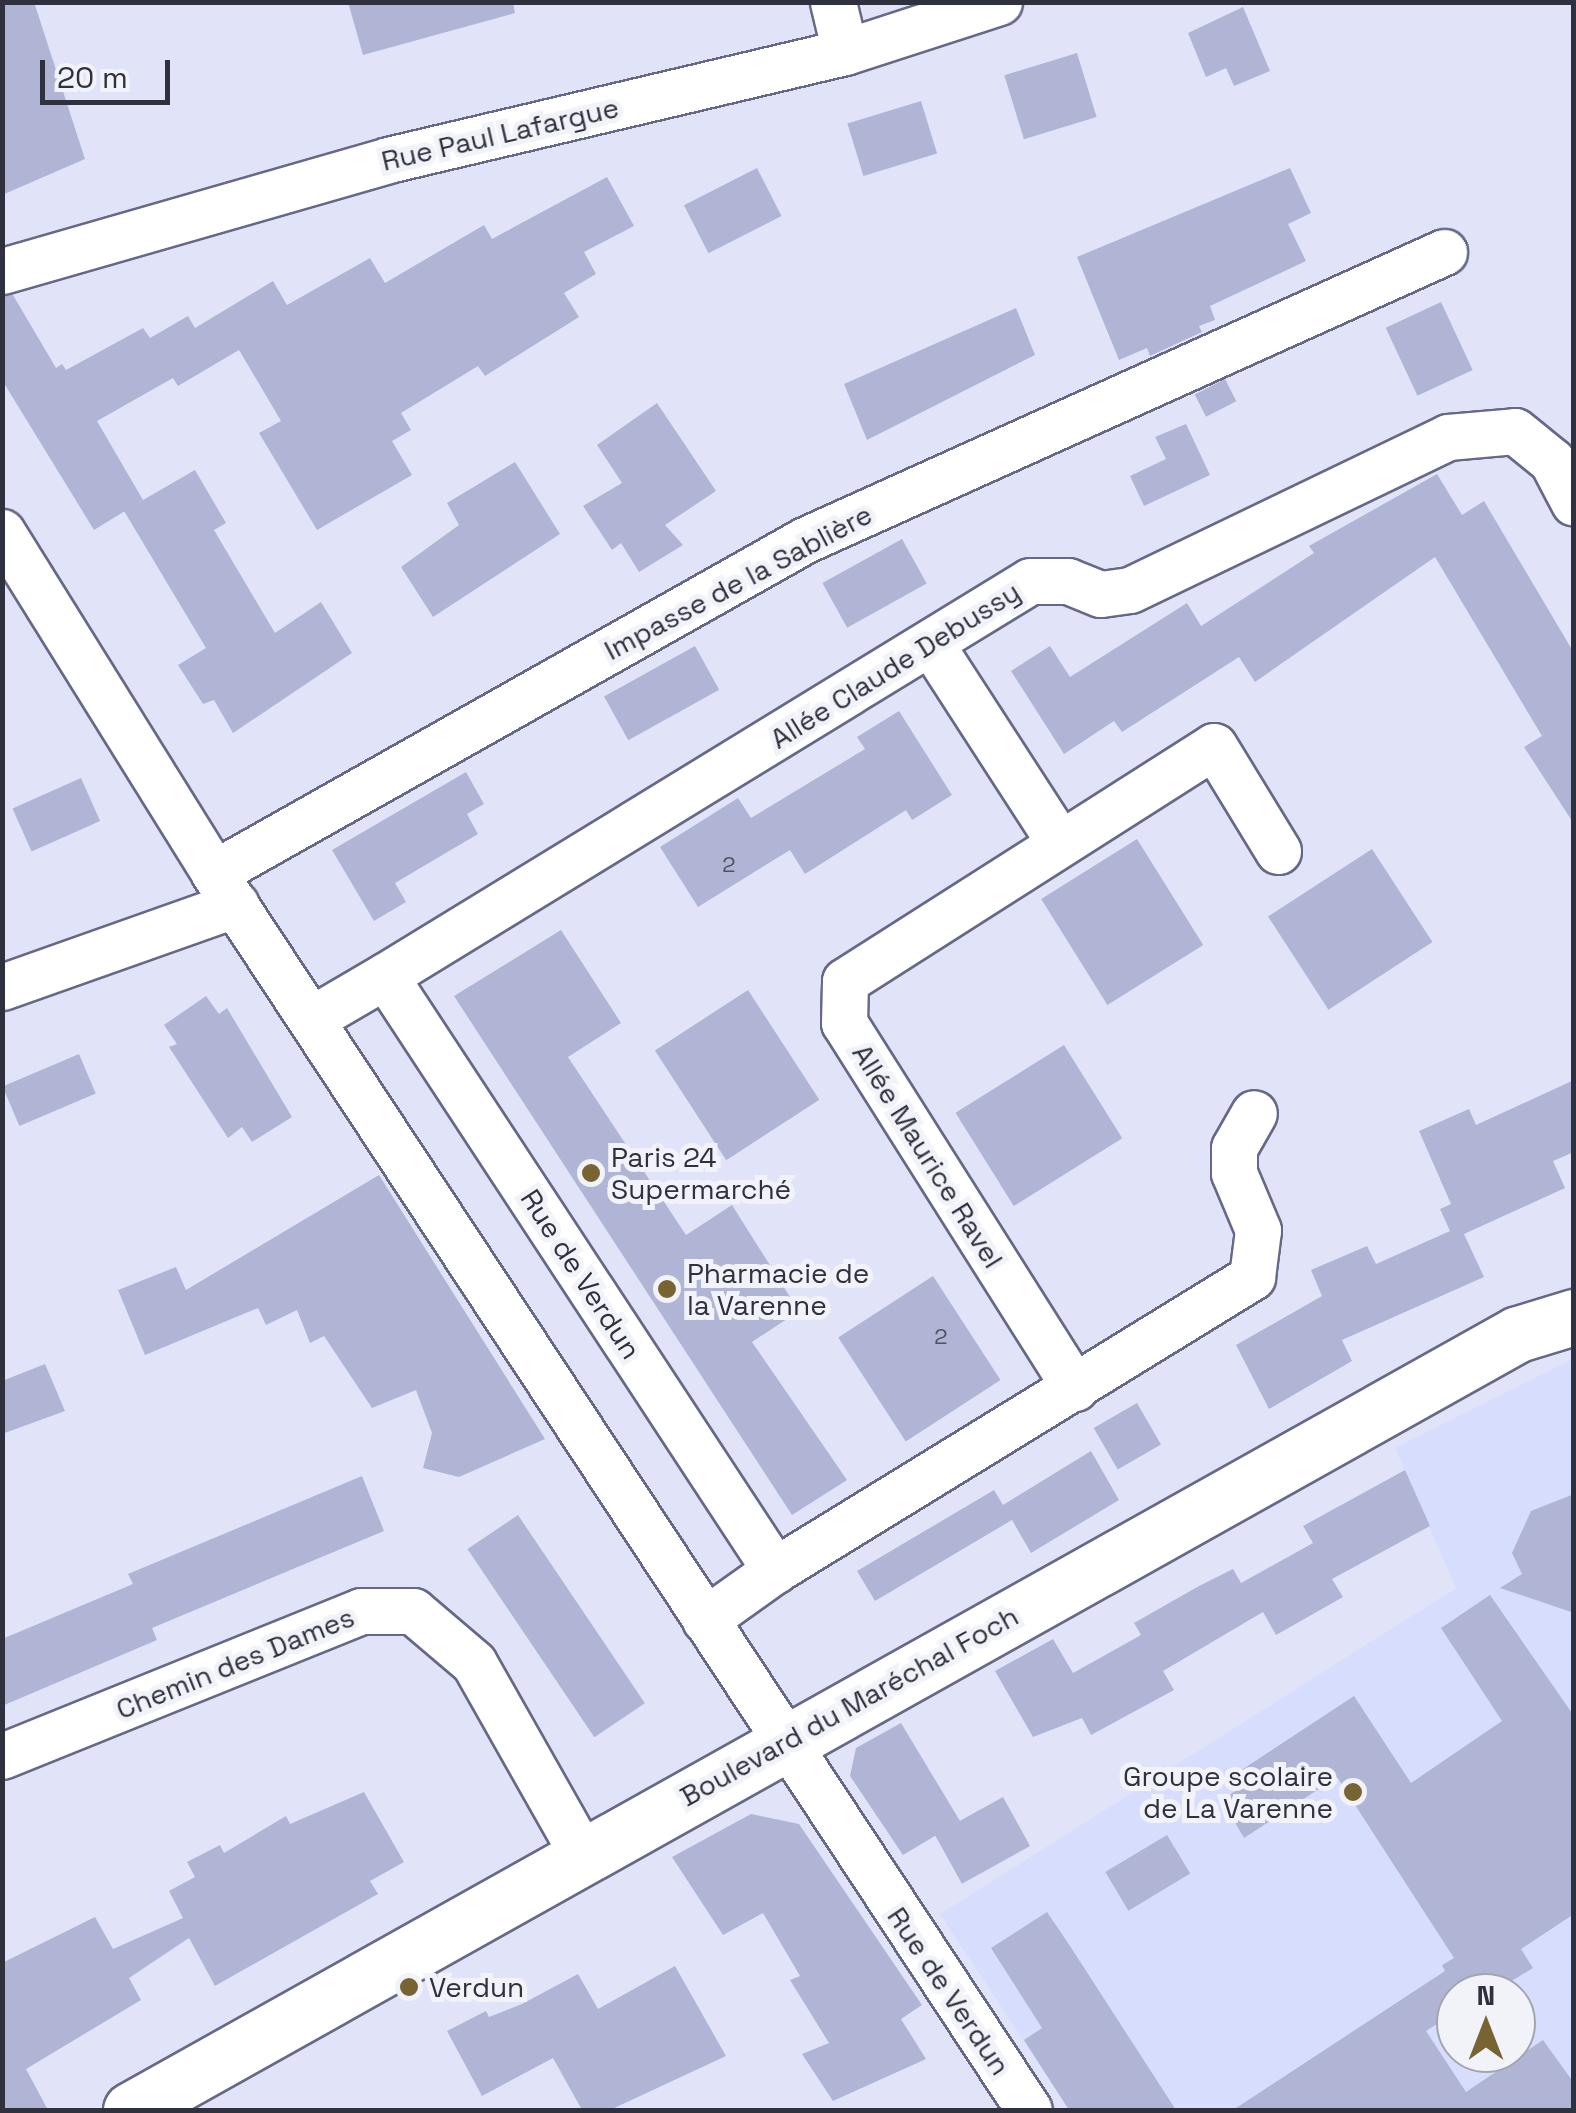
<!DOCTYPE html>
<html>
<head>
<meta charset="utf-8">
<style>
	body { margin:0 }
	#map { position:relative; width:1576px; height:2113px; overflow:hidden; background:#e1e4f9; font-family:"Space Grotesk",sans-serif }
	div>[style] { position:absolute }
	.built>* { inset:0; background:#d7ddfd }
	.building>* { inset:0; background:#b0b5d6; transform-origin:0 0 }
	.roads { filter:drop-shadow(2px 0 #656987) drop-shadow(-2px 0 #656987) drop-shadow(0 2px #656987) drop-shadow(0 -2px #656987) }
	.street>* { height:45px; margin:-22.5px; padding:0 22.5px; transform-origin:22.5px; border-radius:22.5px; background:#fff }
	.secondary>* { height:55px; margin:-27.5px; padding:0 27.5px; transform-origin:27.5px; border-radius:27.5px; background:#fff }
	.dots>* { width:28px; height:28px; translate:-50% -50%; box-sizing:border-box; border:5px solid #f1f3f9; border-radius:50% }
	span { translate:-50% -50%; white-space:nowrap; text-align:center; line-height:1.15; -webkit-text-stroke:10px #f1f3f9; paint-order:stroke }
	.number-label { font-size:22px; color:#4f5264 }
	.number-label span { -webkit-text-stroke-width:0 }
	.street-label { font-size:28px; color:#2f313e }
	.poi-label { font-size:28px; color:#2f313e }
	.left { translate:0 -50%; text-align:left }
	.right { translate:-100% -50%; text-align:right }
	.frame { position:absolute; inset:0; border:5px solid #2f313e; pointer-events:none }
	.north { position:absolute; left:1436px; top:1973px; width:100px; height:100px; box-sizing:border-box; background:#f1f3f9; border:2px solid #a3a5ae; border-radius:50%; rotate:0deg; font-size:28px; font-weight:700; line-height:40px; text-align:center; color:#2f313e }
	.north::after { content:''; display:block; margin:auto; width:35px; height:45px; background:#786333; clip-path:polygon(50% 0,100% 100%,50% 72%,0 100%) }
	.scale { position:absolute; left:40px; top:60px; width:130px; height:45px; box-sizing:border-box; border:5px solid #2f313e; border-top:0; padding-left:12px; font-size:30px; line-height:35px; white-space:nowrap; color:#2f313e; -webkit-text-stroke:8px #f1f3f9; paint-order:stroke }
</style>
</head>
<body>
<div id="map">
	<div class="built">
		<div style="clip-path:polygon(evenodd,1573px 1359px,1573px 2110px,1069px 2110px,940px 1914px,1456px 1588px,1395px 1448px,1573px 1359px,1456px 1993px,1516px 1993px,1516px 2053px,1456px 2053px,1456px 1993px)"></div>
	</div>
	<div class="building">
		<div style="clip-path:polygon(2px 2px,34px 2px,85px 159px,2px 195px)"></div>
		<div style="clip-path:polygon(348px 2px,513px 2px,515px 13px,363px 55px)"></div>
		<div style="clip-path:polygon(1243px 7px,1270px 71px,1234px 86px,1226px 68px,1206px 77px,1188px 33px)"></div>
		<div style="left:1077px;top:53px;width:67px;height:76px;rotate:73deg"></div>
		<div style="left:921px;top:101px;width:55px;height:77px;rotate:73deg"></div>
		<div style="left:757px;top:168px;width:54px;height:82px;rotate:63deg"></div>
		<div style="clip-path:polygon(1290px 168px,1311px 213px,1288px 224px,1306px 261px,1210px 306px,1215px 320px,1199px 326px,1202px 332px,1150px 356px,1147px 348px,1119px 360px,1077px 257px)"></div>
		<div style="clip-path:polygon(607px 177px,634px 226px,584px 252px,596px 274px,564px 293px,579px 317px,485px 376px,478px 366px,401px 413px,411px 430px,392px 441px,412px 475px,317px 530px,259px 433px,281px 421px,239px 350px,178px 386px,173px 378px,97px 421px,143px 500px,94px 530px,2px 380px,2px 296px,13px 295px,56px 368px,62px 364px,66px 370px,143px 328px,150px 338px,188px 316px,195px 328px,273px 281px,287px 305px,370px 258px,385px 283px,484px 225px,492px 239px)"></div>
		<div style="left:1441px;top:302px;width:75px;height:61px;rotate:65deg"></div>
		<div style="clip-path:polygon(1016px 308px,1035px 355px,867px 440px,844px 384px)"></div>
		<div style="left:1225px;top:379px;width:25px;height:34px;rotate:63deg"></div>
		<div style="clip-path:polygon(657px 403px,716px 491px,665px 525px,683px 545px,639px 572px,621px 543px,612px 550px,583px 506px,622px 483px,597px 445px)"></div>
		<div style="clip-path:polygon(1186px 424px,1210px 475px,1144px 506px,1130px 476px,1166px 459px,1155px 437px)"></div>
		<div style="clip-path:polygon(515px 462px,560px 534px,433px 617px,401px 567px,459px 525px,447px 503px)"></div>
		<div style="clip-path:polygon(195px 470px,226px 523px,214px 530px,275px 633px,321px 602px,352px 653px,233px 733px,214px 700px,203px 704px,178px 665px,206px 648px,124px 511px)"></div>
		<div style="clip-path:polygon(1437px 474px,1462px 515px,1484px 501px,1574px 653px,1574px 824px,1524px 747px,1542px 736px,1435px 557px,1255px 682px,1239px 657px,1122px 732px,1114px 721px,1064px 754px,1011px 671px,1050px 646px,1070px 677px,1187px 603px,1201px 626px,1314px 553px,1309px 546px)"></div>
		<div style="left:902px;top:539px;width:51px;height:91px;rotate:61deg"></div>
		<div style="left:695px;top:646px;width:50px;height:104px;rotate:61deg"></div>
		<div style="clip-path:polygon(899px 711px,952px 795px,912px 820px,906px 810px,805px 874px,790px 850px,698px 907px,660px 847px,738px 798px,751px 818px,865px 749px,857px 737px)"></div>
		<div style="clip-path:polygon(466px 772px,484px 804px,467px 814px,478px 834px,395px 883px,406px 902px,374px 921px,332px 850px)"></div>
		<div style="left:81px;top:778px;width:47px;height:75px;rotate:66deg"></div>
		<div style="left:1137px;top:839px;width:125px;height:113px;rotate:58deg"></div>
		<div style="left:1372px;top:849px;width:111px;height:124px;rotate:57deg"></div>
		<div style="clip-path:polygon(561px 930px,621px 1023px,568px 1057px,686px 1235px,732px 1205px,799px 1311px,752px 1342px,847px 1480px,792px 1515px,454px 996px)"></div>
		<div style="left:748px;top:990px;width:131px;height:111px;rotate:57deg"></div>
		<div style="clip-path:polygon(206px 996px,219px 1014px,227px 1008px,292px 1117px,252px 1142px,242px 1127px,228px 1138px,169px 1047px,177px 1044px,164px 1025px)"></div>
		<div style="left:1064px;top:1045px;width:110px;height:128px;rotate:58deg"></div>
		<div style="left:79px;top:1054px;width:43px;height:83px;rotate:67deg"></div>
		<div style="clip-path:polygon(1574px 1080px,1574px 1152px,1553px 1161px,1565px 1188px,1464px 1234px,1484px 1277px,1342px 1340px,1352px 1361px,1269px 1409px,1236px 1345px,1322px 1296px,1311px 1270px,1367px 1246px,1376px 1264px,1450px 1231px,1440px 1209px,1451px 1204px,1419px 1131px,1469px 1109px,1476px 1125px)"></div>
		<div style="clip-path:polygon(379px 1175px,545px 1439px,459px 1477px,423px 1468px,432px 1433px,416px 1390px,372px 1408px,324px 1336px,310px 1343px,297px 1310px,266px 1325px,258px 1308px,145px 1355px,118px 1290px,176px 1267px,186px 1290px)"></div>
		<div style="left:933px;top:1276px;width:124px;height:113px;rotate:57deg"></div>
		<div style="clip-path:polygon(45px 1364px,65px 1411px,2px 1434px,2px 1381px)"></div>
		<div style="left:1137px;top:1403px;width:48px;height:50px;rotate:60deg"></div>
		<div style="clip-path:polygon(1091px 1451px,1119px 1500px,1031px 1553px,1012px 1520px,875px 1601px,857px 1571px,994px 1490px,1003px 1505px)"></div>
		<div style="clip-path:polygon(1405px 1470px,1430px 1526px,1332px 1579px,1343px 1597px,1276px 1635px,1263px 1612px,1163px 1671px,1174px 1690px,1091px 1735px,1082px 1718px,1033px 1737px,995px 1671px,1053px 1639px,1073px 1673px,1141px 1635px,1134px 1623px,1199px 1586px,1233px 1569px,1241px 1583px,1313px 1543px,1303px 1526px)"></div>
		<div style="clip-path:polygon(362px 1476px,384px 1531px,152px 1628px,157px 1640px,2px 1706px,2px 1639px,133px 1584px,128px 1574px)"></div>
		<div style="clip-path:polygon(1574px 1494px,1574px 1613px,1500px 1588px,1522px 1574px,1512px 1553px,1531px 1511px)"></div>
		<div style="left:518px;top:1515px;width:227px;height:61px;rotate:56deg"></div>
		<div style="clip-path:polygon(1490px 1595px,1574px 1716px,1574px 1914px,1521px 1949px,1533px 1968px,1492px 1993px,1456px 1993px,1456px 2012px,1426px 2031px,1466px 2092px,1543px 2040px,1574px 2083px,1574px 2110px,1233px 2110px,1445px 1971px,1442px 1965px,1454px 1958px,1337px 1777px,1244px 1838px,1222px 1800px,1247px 1783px,1240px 1771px,1354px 1696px,1411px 1783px,1502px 1721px,1441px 1628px)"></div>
		<div style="clip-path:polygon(901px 1723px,960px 1821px,903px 1855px,850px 1776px,856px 1748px)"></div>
		<div style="clip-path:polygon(364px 1792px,404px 1862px,370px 1881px,378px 1894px,215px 1986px,189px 1938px,129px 1978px,141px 2000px,26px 2069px,48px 2110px,2px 2110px,2px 1963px,95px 1917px,113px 1949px,183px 1918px,169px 1891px,195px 1877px,187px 1862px,220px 1845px,224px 1853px,286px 1816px,290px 1824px)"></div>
		<div style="left:1003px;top:1797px;width:56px;height:78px;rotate:61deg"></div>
		<div style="clip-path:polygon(751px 1814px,799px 1824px,922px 2005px,901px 2019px,926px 2059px,833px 2101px,802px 2054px,829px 2043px,790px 1980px,800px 1976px,763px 1913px,723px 1935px,672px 1857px)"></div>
		<div style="left:1167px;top:1835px;width:45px;height:72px;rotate:59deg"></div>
		<div style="clip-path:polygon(1047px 1912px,1070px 1946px,1176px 2110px,1069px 2110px,1024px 2040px,1042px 2028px,991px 1948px)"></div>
		<div style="clip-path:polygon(675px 1966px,726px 2056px,610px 2110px,582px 2110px,553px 2058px,482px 2096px,447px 2031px,486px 2011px,489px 2017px,522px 2004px,578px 1974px,598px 2009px)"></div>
	</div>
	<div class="roads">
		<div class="street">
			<div style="left:833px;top:2px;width:51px;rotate:76.5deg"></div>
			<div style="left:2px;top:271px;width:402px;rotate:-16deg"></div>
			<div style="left:388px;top:160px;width:470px;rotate:-13.3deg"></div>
			<div style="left:845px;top:52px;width:162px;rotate:-18deg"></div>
			<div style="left:2px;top:532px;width:402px;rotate:58.1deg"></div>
			<div style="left:214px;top:873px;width:1481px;rotate:56.62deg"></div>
			<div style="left:931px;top:644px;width:236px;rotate:57.1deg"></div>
			<div style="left:214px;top:873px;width:678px;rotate:-29.4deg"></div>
			<div style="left:805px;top:540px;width:701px;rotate:-24.26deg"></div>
			<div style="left:385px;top:976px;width:756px;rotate:-31.48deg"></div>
			<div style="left:1030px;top:581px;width:38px"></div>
			<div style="left:1068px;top:581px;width:35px;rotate:22deg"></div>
			<div style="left:1101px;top:594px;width:29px;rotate:-8deg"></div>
			<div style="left:1130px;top:590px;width:353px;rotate:-25.7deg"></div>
			<div style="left:1448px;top:437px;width:67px;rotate:-5.1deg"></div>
			<div style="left:1515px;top:431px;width:48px;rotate:39deg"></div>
			<div style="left:1552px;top:461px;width:47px;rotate:62.4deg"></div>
			<div style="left:2px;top:987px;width:248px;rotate:-19.5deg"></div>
			<div style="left:313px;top:1018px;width:83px;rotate:-30.3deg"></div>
			<div style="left:385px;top:976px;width:711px;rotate:56.71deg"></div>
			<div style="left:775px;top:1570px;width:86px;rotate:144.5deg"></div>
			<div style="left:1075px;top:1388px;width:432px;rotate:-122.3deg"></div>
			<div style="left:844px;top:1023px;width:42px;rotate:-88.6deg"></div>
			<div style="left:845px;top:981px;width:437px;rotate:-32.5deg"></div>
			<div style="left:1214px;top:746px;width:123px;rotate:58.6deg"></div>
			<div style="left:775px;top:1570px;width:560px;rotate:-31.56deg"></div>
			<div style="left:1252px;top:1277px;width:47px;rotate:-82.7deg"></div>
			<div style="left:1258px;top:1230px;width:62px;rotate:-112.8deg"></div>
			<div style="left:1234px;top:1173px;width:25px;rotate:-90deg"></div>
			<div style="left:1234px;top:1148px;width:40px;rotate:-60.3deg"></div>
			<div style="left:2px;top:1756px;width:387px;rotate:-22deg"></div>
			<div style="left:361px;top:1611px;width:52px"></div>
			<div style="left:413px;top:1611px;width:80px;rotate:40.4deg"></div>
			<div style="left:474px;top:1663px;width:222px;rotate:60.5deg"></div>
		</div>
		<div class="secondary">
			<div style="left:131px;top:2110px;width:1589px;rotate:-29.23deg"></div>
			<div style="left:1518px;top:1334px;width:59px;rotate:-16.9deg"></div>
		</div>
	</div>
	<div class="dots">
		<div style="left:591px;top:1173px;background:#786333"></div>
		<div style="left:667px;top:1289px;background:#786333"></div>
		<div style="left:1353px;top:1792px;background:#786333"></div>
		<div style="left:409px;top:1987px;background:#786333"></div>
	</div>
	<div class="number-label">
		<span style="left:729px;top:865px">2</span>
		<span style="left:941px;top:1337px">2</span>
	</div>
	<div class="street-label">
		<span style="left:500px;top:134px;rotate:-13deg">Rue Paul Lafargue</span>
		<span style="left:738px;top:582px;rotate:-28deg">Impasse de la Sablière</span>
		<span style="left:895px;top:665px;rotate:-32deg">Allée Claude Debussy</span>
		<span style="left:928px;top:1156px;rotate:58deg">Allée Maurice Ravel</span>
		<span style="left:581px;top:1274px;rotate:57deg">Rue de Verdun</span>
		<span style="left:235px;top:1663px;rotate:-22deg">Chemin des Dames</span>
		<span style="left:849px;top:1706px;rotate:-29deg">Boulevard du Maréchal Foch</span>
		<span style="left:949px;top:1991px;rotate:56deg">Rue de Verdun</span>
	</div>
	<div class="poi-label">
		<span class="left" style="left:611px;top:1173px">Paris 24<br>Supermarché</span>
		<span class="left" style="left:687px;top:1289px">Pharmacie de<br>la Varenne</span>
		<span class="right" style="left:1333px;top:1792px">Groupe scolaire<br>de La Varenne</span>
		<span class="left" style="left:429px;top:1987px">Verdun</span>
	</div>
	<div class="frame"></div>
	<div class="north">N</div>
	<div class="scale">20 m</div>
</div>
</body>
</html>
